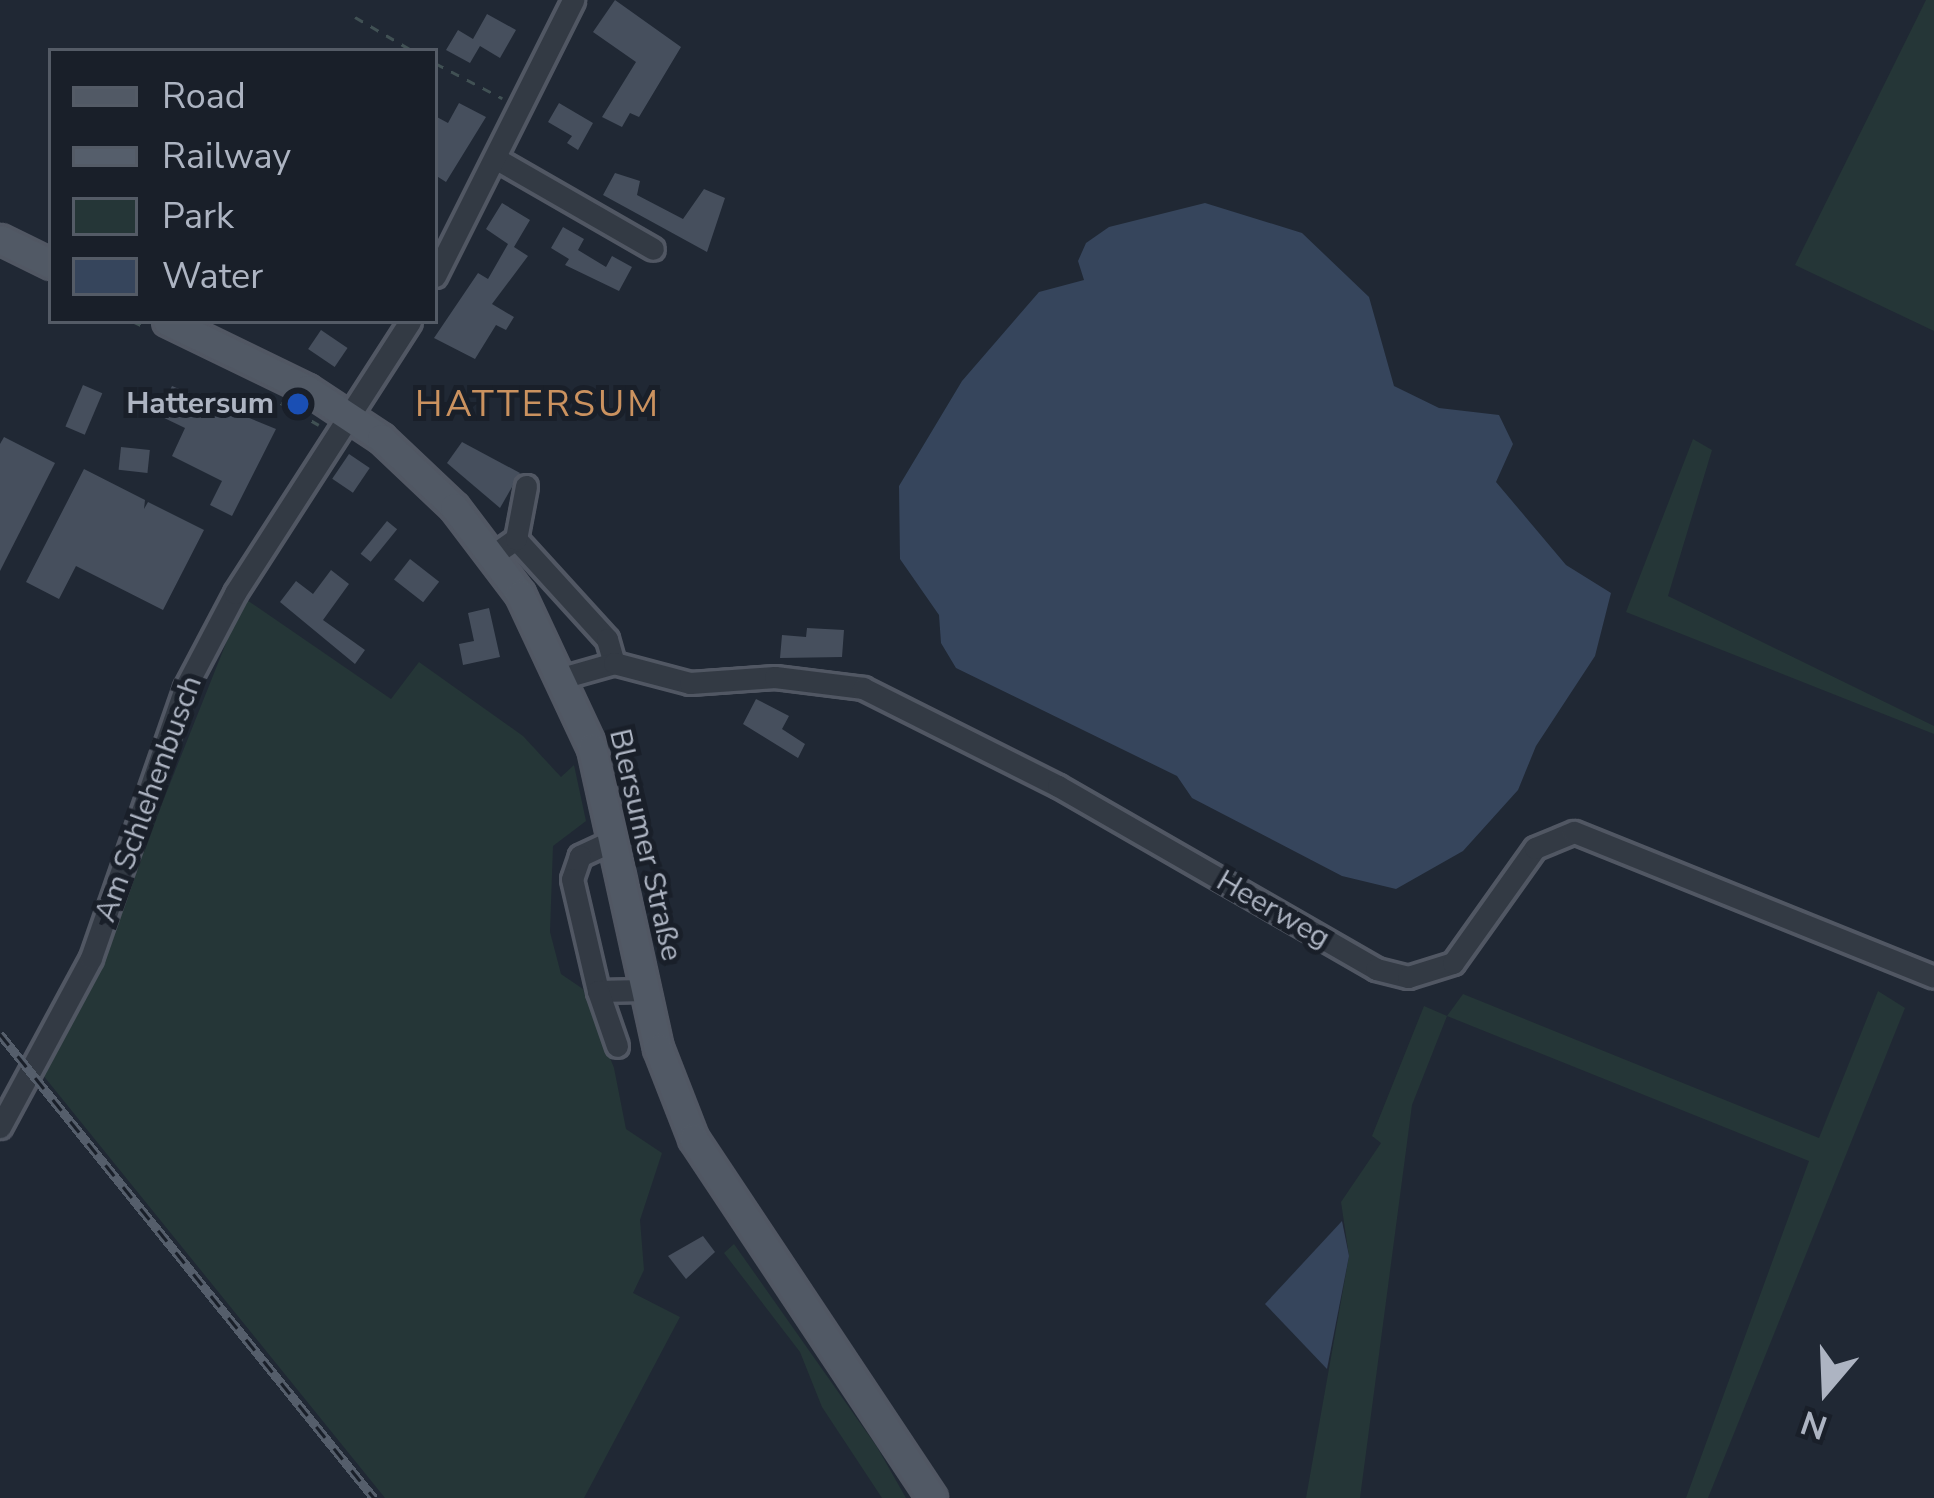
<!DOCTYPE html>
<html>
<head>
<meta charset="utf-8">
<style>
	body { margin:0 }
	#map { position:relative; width:1934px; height:1498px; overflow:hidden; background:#202834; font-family:"Nunito Sans",sans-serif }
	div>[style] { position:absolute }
	.green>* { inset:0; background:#253637 }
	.water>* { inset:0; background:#36455c }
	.building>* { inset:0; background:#464f5d; transform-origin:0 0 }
	.path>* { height:3px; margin-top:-1.5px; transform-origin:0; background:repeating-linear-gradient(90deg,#415154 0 9px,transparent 0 18px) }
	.roads { filter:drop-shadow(3px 0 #515763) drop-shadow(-3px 0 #515763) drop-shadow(0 3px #515763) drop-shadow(0 -3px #515763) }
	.minor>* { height:21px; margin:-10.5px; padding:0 10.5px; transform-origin:10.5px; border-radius:10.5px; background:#333a44 }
	.major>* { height:27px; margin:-13.5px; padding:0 13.5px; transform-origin:13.5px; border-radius:13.5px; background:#515965 }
	.rail>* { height:9px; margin-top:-4.5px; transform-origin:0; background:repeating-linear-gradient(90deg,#191f29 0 14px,#555e6b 0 28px); box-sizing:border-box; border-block:3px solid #555e6b }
	.dots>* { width:33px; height:33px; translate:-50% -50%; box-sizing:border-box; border:6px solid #191f29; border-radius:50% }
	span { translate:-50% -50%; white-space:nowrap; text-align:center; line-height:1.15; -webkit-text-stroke:10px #191f29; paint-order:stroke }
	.poi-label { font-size:30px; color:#adb4c2; font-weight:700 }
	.right { translate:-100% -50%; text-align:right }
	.street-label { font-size:30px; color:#adb4c2 }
	.quarter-label { font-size:36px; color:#cb925f; letter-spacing:3px }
	.legend { position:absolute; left:48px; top:48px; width:390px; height:276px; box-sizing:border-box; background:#191f29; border:3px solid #545b66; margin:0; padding:15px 21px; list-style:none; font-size:36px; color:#adb4c2 }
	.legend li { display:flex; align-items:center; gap:24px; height:60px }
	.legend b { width:60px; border:3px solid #545b66 }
	.north { position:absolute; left:1766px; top:1330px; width:120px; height:120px; -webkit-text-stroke:9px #191f29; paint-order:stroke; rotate:199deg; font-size:33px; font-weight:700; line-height:48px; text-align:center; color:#adb4c2 }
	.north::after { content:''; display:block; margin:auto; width:42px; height:54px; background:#adb4c2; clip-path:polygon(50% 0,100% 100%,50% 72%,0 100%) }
</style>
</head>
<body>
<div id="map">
	<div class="green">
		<div style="clip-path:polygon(1926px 0,1934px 0,1934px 331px,1795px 265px)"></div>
		<div style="clip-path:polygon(1693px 439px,1712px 450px,1668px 596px,1934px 726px,1934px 734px,1626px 612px)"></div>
		<div style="clip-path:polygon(244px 598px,391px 699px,419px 662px,523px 736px,561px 777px,574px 765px,586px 821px,553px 846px,550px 932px,561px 974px,583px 989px,614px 1068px,626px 1129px,662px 1153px,640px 1220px,644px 1270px,633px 1293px,680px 1317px,584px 1498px,385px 1498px,38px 1069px,98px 964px)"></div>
		<div style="clip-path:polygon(1878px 991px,1905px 1008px,1708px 1498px,1686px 1498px,1809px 1161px,1447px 1016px,1412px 1105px,1360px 1498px,1306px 1498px,1349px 1256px,1341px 1202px,1381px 1143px,1372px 1136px,1424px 1006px,1447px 1016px,1463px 994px,1819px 1138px)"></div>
		<div style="clip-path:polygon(734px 1244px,877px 1447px,906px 1498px,882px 1498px,822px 1407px,800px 1352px,724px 1253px)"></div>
	</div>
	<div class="water">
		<div style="clip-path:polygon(1205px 203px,1302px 233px,1369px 297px,1394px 386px,1439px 408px,1499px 415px,1513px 444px,1496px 482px,1566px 565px,1611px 593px,1595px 656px,1536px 746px,1518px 790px,1463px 851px,1396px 889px,1342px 876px,1192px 798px,1177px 776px,956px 668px,941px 643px,939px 615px,900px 559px,899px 486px,962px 381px,1039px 292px,1084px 280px,1078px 261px,1086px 243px,1109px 227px)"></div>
		<div style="clip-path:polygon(1342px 1221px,1349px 1256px,1327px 1369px,1265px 1304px)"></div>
	</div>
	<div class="building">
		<div style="clip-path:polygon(615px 0,681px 47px,639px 117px,630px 113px,622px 127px,602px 117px,636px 62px,593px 32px)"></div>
		<div style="clip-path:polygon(487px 14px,516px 30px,500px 58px,480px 46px,470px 63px,446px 50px,458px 30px,473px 39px)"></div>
		<div style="clip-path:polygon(459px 103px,486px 117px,446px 182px,435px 175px,435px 116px,448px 123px)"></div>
		<div style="clip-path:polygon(559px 103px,593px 123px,578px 150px,567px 143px,572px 136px,548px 122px)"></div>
		<div style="clip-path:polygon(615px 173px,640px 181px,637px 195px,683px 219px,704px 189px,725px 198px,707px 252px,603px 195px)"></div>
		<div style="clip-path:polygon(502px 203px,530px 220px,514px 247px,528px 256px,492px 304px,514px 317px,506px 330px,496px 325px,475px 359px,434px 338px,478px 273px,488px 279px,508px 244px,486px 229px)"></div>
		<div style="clip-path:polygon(563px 227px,584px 239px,578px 250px,606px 267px,612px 256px,632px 267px,619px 291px,565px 265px,569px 259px,551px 248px)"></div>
		<div style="left:321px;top:330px;width:32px;height:23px;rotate:34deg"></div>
		<div style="left:83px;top:385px;width:21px;height:45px;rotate:23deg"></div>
		<div style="clip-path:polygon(172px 386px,276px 429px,232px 516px,210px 505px,222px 481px,172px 456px,185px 428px,158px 415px)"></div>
		<div style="clip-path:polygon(4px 437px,55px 463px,0 571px,0 444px)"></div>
		<div style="clip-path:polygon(462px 442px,520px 473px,500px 508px,447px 463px)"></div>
		<div style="left:121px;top:447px;width:29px;height:23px;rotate:6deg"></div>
		<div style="left:349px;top:454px;width:25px;height:30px;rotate:34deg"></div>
		<div style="clip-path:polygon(84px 469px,145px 500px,144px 509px,148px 502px,204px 530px,163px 610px,76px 566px,59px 599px,26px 582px)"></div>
		<div style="left:387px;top:521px;width:13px;height:42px;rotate:39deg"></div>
		<div style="left:410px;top:559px;width:37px;height:26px;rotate:38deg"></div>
		<div style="clip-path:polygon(331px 570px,349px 584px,323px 620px,365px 650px,355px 664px,280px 602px,296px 581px,313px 594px)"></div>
		<div style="clip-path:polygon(489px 608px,500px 657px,463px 665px,459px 644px,474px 641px,468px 613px)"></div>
		<div style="clip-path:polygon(807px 628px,844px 630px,842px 657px,780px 658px,782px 635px,806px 637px)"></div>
		<div style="clip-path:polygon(756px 699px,789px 716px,782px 729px,805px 744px,798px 758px,743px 724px)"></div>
		<div style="clip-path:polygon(703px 1236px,715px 1252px,686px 1279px,668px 1256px)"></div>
	</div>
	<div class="path">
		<div style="left:355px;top:17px;width:67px;rotate:30.4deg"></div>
		<div style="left:435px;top:63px;width:76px;rotate:27.6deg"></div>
		<div style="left:132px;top:321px;width:17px;rotate:25deg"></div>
		<div style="left:265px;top:394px;width:62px;rotate:29.9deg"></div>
	</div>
	<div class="roads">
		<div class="minor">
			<div style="left:495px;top:158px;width:182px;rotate:29.9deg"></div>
			<div style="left:435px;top:276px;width:309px;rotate:-63.4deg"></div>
			<div style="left:516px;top:539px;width:135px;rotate:47.7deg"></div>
			<div style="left:607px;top:639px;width:25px;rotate:74deg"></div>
			<div style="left:493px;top:555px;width:28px;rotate:-35deg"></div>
			<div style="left:516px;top:539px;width:54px;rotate:-79.3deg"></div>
			<div style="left:565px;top:677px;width:51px;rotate:-15.9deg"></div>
			<div style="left:614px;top:663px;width:79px;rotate:14.7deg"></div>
			<div style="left:690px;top:683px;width:85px;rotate:-4deg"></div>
			<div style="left:775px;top:677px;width:89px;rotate:7.1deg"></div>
			<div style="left:863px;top:688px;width:218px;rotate:26.7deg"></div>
			<div style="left:1058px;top:786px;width:367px;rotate:29.9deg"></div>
			<div style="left:1376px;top:969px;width:33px;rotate:14deg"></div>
			<div style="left:1408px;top:977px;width:47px;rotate:-17.3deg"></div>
			<div style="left:1453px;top:963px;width:141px;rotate:-54.5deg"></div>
			<div style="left:1535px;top:848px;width:42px;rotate:-22.3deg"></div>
			<div style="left:1574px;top:832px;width:388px;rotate:21.9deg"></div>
			<div style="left:614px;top:840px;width:38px;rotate:155deg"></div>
			<div style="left:580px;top:856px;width:24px;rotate:109deg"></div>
			<div style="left:572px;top:879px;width:115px;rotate:76.9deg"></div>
			<div style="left:598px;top:991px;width:46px;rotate:-1.2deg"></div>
			<div style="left:598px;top:991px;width:58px;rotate:70.9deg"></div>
			<div style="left:0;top:1127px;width:192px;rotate:-61.7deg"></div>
			<div style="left:91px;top:958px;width:286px;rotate:-70.8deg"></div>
			<div style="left:185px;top:688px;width:107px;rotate:-62.2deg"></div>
			<div style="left:235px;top:593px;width:323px;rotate:-57.2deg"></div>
		</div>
		<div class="major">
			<div style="left:0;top:239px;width:57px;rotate:26.1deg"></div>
			<div style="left:167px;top:321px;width:156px;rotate:25.9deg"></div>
			<div style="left:307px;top:389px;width:89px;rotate:33.5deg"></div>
			<div style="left:381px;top:438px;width:100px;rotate:43.4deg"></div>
			<div style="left:454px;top:507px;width:109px;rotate:52.8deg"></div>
			<div style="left:520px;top:594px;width:170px;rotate:64.9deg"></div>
			<div style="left:592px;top:748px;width:307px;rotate:77.6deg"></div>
			<div style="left:658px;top:1048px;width:97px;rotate:68.7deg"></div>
			<div style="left:693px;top:1138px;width:432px;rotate:56.4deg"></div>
		</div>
	</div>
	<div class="rail">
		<div style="left:0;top:1034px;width:596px;rotate:51.13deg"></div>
	</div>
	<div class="dots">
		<div style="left:298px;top:404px;background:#1a4fb4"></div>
	</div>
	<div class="poi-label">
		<span class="right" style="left:274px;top:404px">Hattersum</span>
	</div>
	<div class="street-label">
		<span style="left:149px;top:799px;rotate:-70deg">Am Schlehenbusch</span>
		<span style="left:645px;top:845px;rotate:77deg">Blersumer Straße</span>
		<span style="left:1273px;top:910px;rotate:30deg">Heerweg</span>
	</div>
	<div class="quarter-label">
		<span style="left:538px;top:405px">HATTERSUM</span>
	</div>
	<ul class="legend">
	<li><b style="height:15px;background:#515965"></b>Road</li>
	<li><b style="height:15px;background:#555e6b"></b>Railway</li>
	<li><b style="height:33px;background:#253637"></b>Park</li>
	<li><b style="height:33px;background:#36455c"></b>Water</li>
	</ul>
	<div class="north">N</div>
</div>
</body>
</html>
